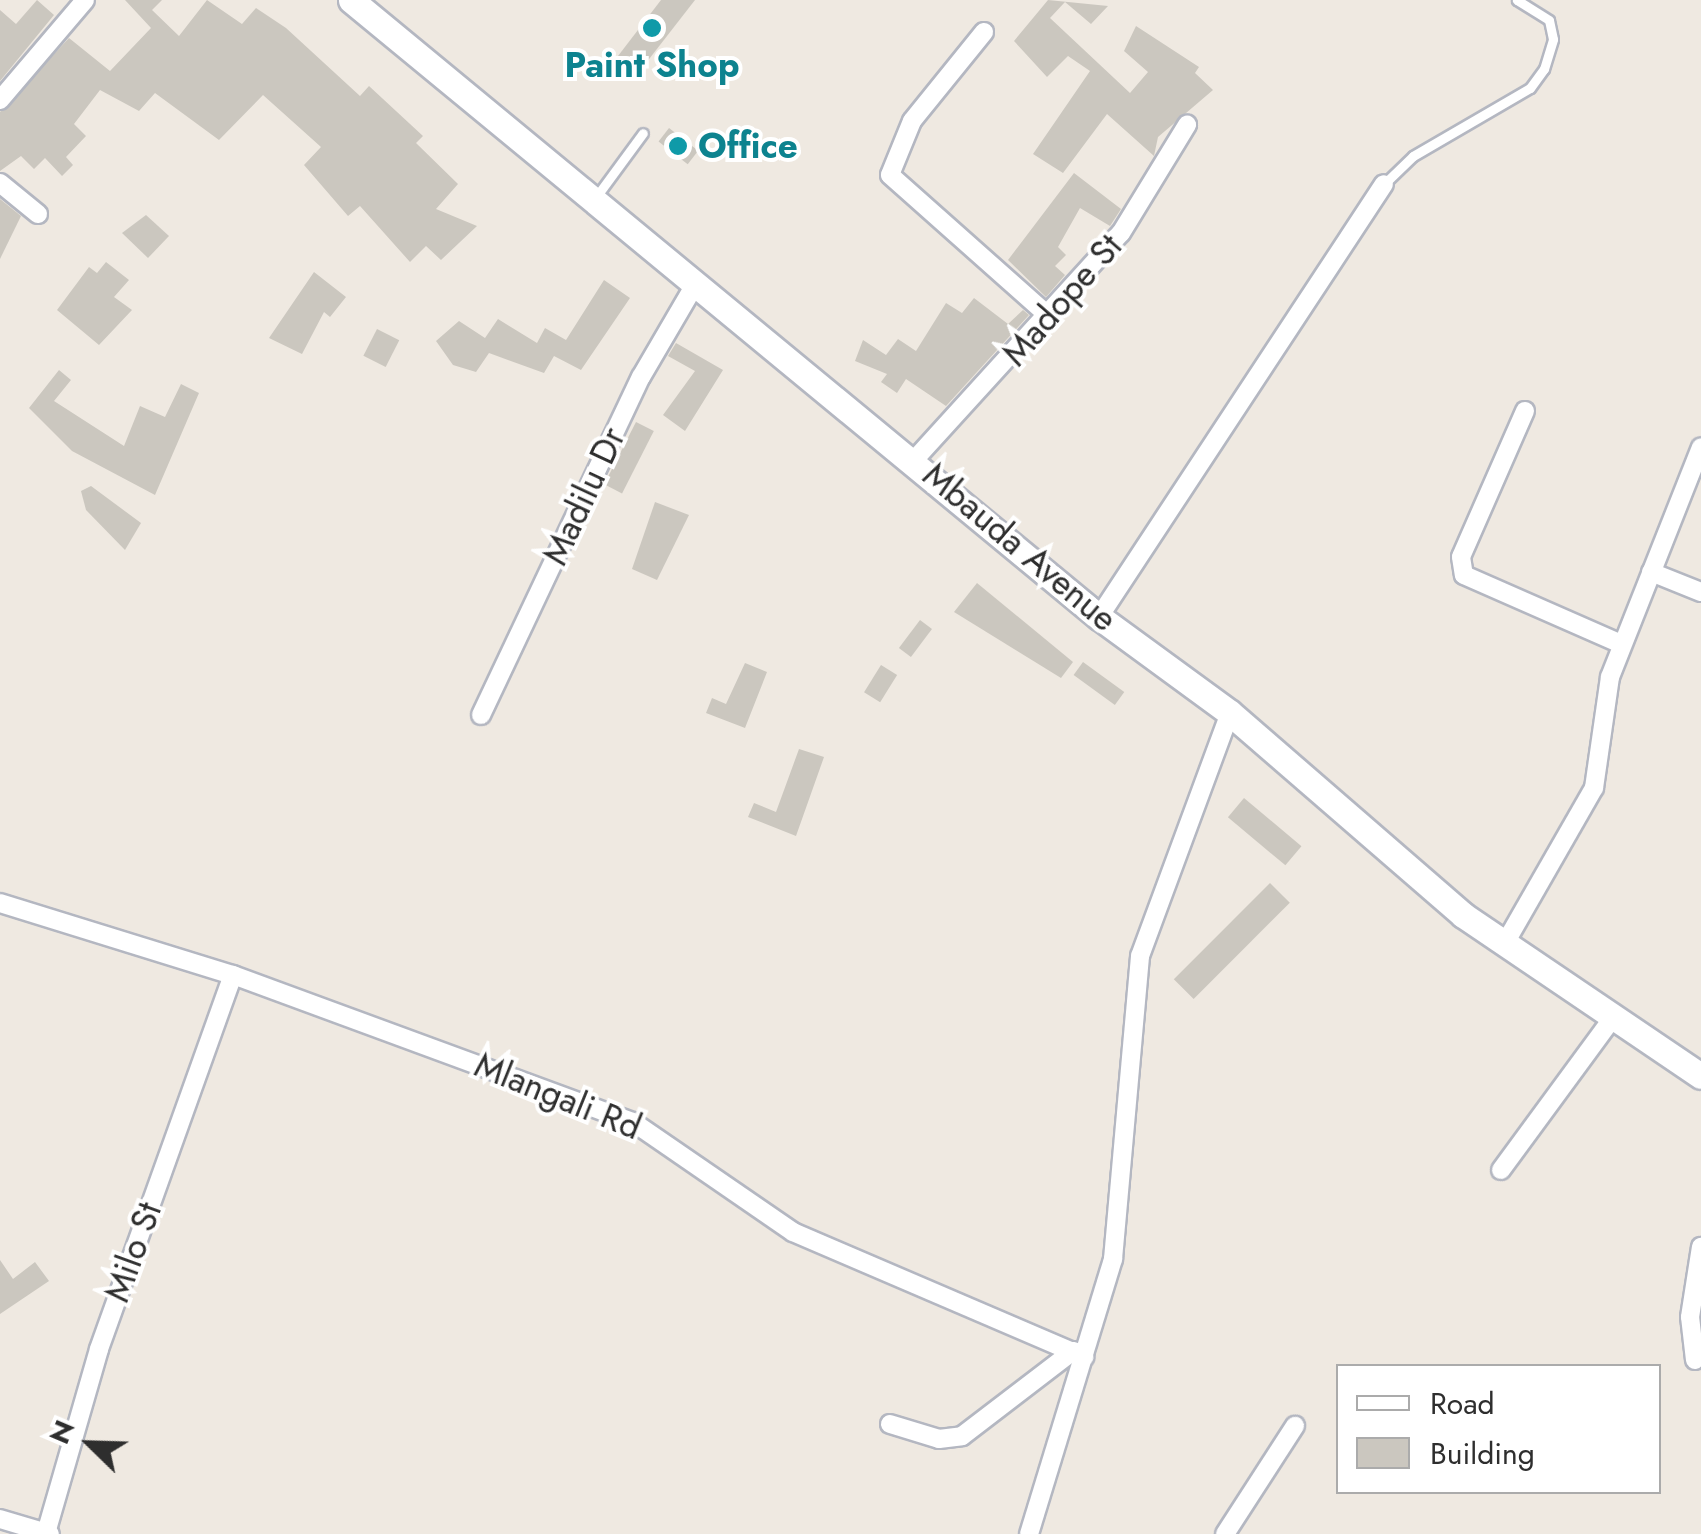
<!DOCTYPE html>
<html>
<head>
<meta charset="utf-8">
<style>
	body { margin:0 }
	#map { position:relative; width:1701px; height:1534px; overflow:hidden; background:#efe9e1; font-family:Jost,sans-serif }
	div>[style] { position:absolute }
	.building>* { inset:0; background:#cbc7bf; transform-origin:0 0 }
	.roads { filter:drop-shadow(2px 0 #b4b7c1) drop-shadow(-2px 0 #b4b7c1) drop-shadow(0 2px #b4b7c1) drop-shadow(0 -2px #b4b7c1) }
	.lane>* { height:9px; margin:-4.5px; padding:0 4.5px; transform-origin:4.5px; border-radius:4.5px; background:#fff }
	.street>* { height:18px; margin:-9px; padding:0 9px; transform-origin:9px; border-radius:9px; background:#fff }
	.secondary>* { height:25px; margin:-12.5px; padding:0 12.5px; transform-origin:12.5px; border-radius:12.5px; background:#fff }
	.dots>* { width:28px; height:28px; translate:-50% -50%; box-sizing:border-box; border:5px solid #fff; border-radius:50% }
	span { translate:-50% -50%; white-space:nowrap; text-align:center; line-height:1.15; -webkit-text-stroke:8px #fff; paint-order:stroke }
	.culture-label { font-size:35px; color:#0d838f; font-weight:700 }
	.left { translate:0 -50%; text-align:left }
	.street-label { font-size:35px; color:#2e2e2e }
	.legend { position:absolute; left:1336px; top:1364px; width:325px; height:130px; box-sizing:border-box; background:#fff; border:2px solid #ababab; margin:0; padding:12px 18px; list-style:none; font-size:30px; color:#2e2e2e }
	.legend li { display:flex; align-items:center; gap:20px; height:50px }
	.legend b { width:50px; border:2px solid #ababab }
	.north { position:absolute; left:40px; top:1394px; width:100px; height:100px; -webkit-text-stroke:8px #fff; paint-order:stroke; rotate:293deg; font-size:28px; font-weight:700; line-height:40px; text-align:center; color:#2e2e2e }
	.north::after { content:''; display:block; margin:auto; width:35px; height:45px; background:#2e2e2e; clip-path:polygon(50% 0,100% 100%,50% 72%,0 100%) }
</style>
</head>
<body>
<div id="map">
	<div class="building">
		<div style="clip-path:polygon(37px 0,54px 15px,0 81px,0 10px,16px 24px)"></div>
		<div style="clip-path:polygon(125px 0,162px 0,152px 10px,179px 36px,207px 0,242px 24px,256px 8px,286px 28px,360px 96px,369px 86px,423px 136px,416px 143px,458px 184px,436px 209px,477px 226px,441px 260px,426px 246px,410px 262px,360px 206px,348px 216px,304px 165px,321px 147px,263px 95px,219px 140px,155px 93px,139px 111px,100px 90px,74px 124px,86px 136px,66px 157px,73px 165px,62px 176px,45px 158px,34px 169px,21px 156px,0 171px,0 112px,69px 38px,110px 71px,151px 28px)"></div>
		<div style="clip-path:polygon(661px 0,695px 0,639px 72px,618px 56px)"></div>
		<div style="clip-path:polygon(1048px 0,1108px 6px,1091px 24px,1065px 2px,1050px 18px,1130px 93px,1148px 72px,1124px 51px,1136px 26px,1199px 67px,1195px 73px,1213px 90px,1158px 137px,1154px 156px,1107px 114px,1063px 173px,1033px 154px,1090px 71px,1068px 56px,1047px 77px,1014px 41px)"></div>
		<div style="left:669px;top:128px;width:37px;height:17px;rotate:38deg"></div>
		<div style="clip-path:polygon(1074px 173px,1121px 209px,1110px 226px,1080px 208px,1058px 247px,1066px 255px,1055px 266px,1065px 275px,1046px 297px,1008px 260px)"></div>
		<div style="clip-path:polygon(0 199px,21px 216px,0 259px)"></div>
		<div style="clip-path:polygon(146px 215px,169px 236px,148px 258px,122px 233px)"></div>
		<div style="clip-path:polygon(106px 262px,129px 280px,114px 297px,132px 310px,99px 345px,57px 310px,89px 267px,97px 273px)"></div>
		<div style="clip-path:polygon(314px 272px,346px 297px,330px 317px,324px 312px,302px 354px,269px 338px)"></div>
		<div style="clip-path:polygon(604px 280px,630px 298px,581px 370px,554px 356px,544px 373px,489px 353px,476px 372px,453px 365px,436px 341px,459px 321px,485px 338px,498px 319px,537px 343px,545px 328px,566px 340px)"></div>
		<div style="clip-path:polygon(974px 298px,1008px 324px,1023px 310px,1029px 315px,946px 406px,906px 379px,897px 393px,881px 382px,887px 374px,855px 361px,863px 340px,886px 355px,898px 339px,916px 351px,946px 303px,962px 313px)"></div>
		<div style="left:377px;top:329px;width:25px;height:30px;rotate:27deg"></div>
		<div style="clip-path:polygon(676px 343px,723px 370px,685px 431px,663px 415px,695px 371px,668px 356px)"></div>
		<div style="clip-path:polygon(59px 370px,71px 380px,54px 401px,124px 446px,140px 406px,165px 417px,181px 384px,199px 393px,155px 495px,72px 451px,29px 408px)"></div>
		<div style="left:636px;top:422px;width:20px;height:70px;rotate:27deg"></div>
		<div style="clip-path:polygon(91px 486px,141px 523px,125px 550px,86px 510px,81px 491px)"></div>
		<div style="clip-path:polygon(655px 502px,689px 515px,657px 580px,632px 569px)"></div>
		<div style="clip-path:polygon(977px 583px,1073px 662px,1061px 678px,954px 612px)"></div>
		<div style="left:920px;top:620px;width:15px;height:35px;rotate:37deg"></div>
		<div style="left:1083px;top:662px;width:51px;height:16px;rotate:36deg"></div>
		<div style="clip-path:polygon(745px 663px,767px 672px,745px 728px,706px 713px,712px 698px,726px 704px)"></div>
		<div style="left:881px;top:665px;width:19px;height:32px;rotate:32deg"></div>
		<div style="clip-path:polygon(799px 749px,824px 757px,796px 836px,748px 817px,754px 803px,776px 812px)"></div>
		<div style="left:1244px;top:798px;width:75px;height:25px;rotate:40deg"></div>
		<div style="left:1270px;top:883px;width:28px;height:136px;rotate:45deg"></div>
		<div style="clip-path:polygon(0 1260px,13px 1279px,35px 1262px,49px 1281px,0 1314px)"></div>
	</div>
	<div class="roads">
		<div class="lane">
			<div style="left:1384px;top:184px;width:40px;rotate:-44deg"></div>
			<div style="left:1413px;top:156px;width:135px;rotate:-30.2deg"></div>
			<div style="left:1530px;top:88px;width:24px;rotate:-54deg"></div>
			<div style="left:1544px;top:69px;width:31px;rotate:-73deg"></div>
			<div style="left:1553px;top:39px;width:19px;rotate:-102deg"></div>
			<div style="left:1549px;top:20px;width:38px;rotate:-148deg"></div>
			<div style="left:596px;top:197px;width:79px;rotate:-53.7deg"></div>
		</div>
		<div class="street">
			<div style="left:984px;top:32px;width:114px;rotate:129deg"></div>
			<div style="left:912px;top:121px;width:58px;rotate:112.2deg"></div>
			<div style="left:890px;top:175px;width:213px;rotate:41.6deg"></div>
			<div style="left:0;top:100px;width:131px;rotate:-49.6deg"></div>
			<div style="left:0;top:183px;width:49px;rotate:39.2deg"></div>
			<div style="left:1525px;top:411px;width:159px;rotate:113.7deg"></div>
			<div style="left:1461px;top:557px;width:18px;rotate:81deg"></div>
			<div style="left:1464px;top:575px;width:171px;rotate:23.7deg"></div>
			<div style="left:916px;top:458px;width:304px;rotate:-47.7deg"></div>
			<div style="left:1121px;top:233px;width:127px;rotate:-58.6deg"></div>
			<div style="left:1651px;top:572px;width:54px;rotate:21.8deg"></div>
			<div style="left:1099px;top:617px;width:518px;rotate:-56.65deg"></div>
			<div style="left:481px;top:715px;width:374px;rotate:-64.7deg"></div>
			<div style="left:641px;top:377px;width:109px;rotate:-59.7deg"></div>
			<div style="left:0;top:903px;width:244px;rotate:17.2deg"></div>
			<div style="left:233px;top:975px;width:426px;rotate:20.2deg"></div>
			<div style="left:633px;top:1122px;width:194px;rotate:34.5deg"></div>
			<div style="left:793px;top:1232px;width:317px;rotate:23.2deg"></div>
			<div style="left:1504px;top:945px;width:181px;rotate:-60.2deg"></div>
			<div style="left:1594px;top:788px;width:112px;rotate:-81.8deg"></div>
			<div style="left:1610px;top:677px;width:247px;rotate:-68.4deg"></div>
			<div style="left:1501px;top:1170px;width:187px;rotate:-53.7deg"></div>
			<div style="left:1695px;top:1360px;width:43px;rotate:-96.6deg"></div>
			<div style="left:1690px;top:1317px;width:71px;rotate:-81.1deg"></div>
			<div style="left:890px;top:1424px;width:51px;rotate:17deg"></div>
			<div style="left:939px;top:1439px;width:23px;rotate:-7deg"></div>
			<div style="left:962px;top:1436px;width:140px;rotate:-37.4deg"></div>
			<div style="left:0;top:1519px;width:52px;rotate:16.7deg"></div>
			<div style="left:46px;top:1533px;width:191px;rotate:-73.9deg"></div>
			<div style="left:99px;top:1349px;width:397px;rotate:-70.3deg"></div>
			<div style="left:1029px;top:1534px;width:288px;rotate:-73deg"></div>
			<div style="left:1113px;top:1259px;width:304px;rotate:-84.9deg"></div>
			<div style="left:1140px;top:956px;width:259px;rotate:-69.7deg"></div>
			<div style="left:1225px;top:1534px;width:129px;rotate:-57.1deg"></div>
		</div>
		<div class="secondary">
			<div style="left:351px;top:0;width:970px;rotate:39.52deg"></div>
			<div style="left:1099px;top:617px;width:162px;rotate:36.2deg"></div>
			<div style="left:1230px;top:713px;width:308px;rotate:40.9deg"></div>
			<div style="left:1463px;top:915px;width:287px;rotate:34.1deg"></div>
		</div>
	</div>
	<div class="dots">
		<div style="left:652px;top:28px;background:#0f9aa8"></div>
		<div style="left:678px;top:146px;background:#0f9aa8"></div>
	</div>
	<div class="culture-label">
		<span style="left:652px;top:65px">Paint Shop</span>
		<span class="left" style="left:698px;top:146px">Office</span>
	</div>
	<div class="street-label">
		<span style="left:1062px;top:300px;rotate:-49deg">Madope St</span>
		<span style="left:584px;top:496px;rotate:-65deg">Madilu Dr</span>
		<span style="left:1020px;top:547px;rotate:40deg">Mbauda Avenue</span>
		<span style="left:558px;top:1096px;rotate:22deg">Mlangali Rd</span>
		<span style="left:133px;top:1252px;rotate:-70deg">Milo St</span>
	</div>
	<ul class="legend">
	<li><b style="height:12px;background:#fff"></b>Road</li>
	<li><b style="height:28px;background:#cbc7bf"></b>Building</li>
	</ul>
	<div class="north">N</div>
</div>
</body>
</html>
